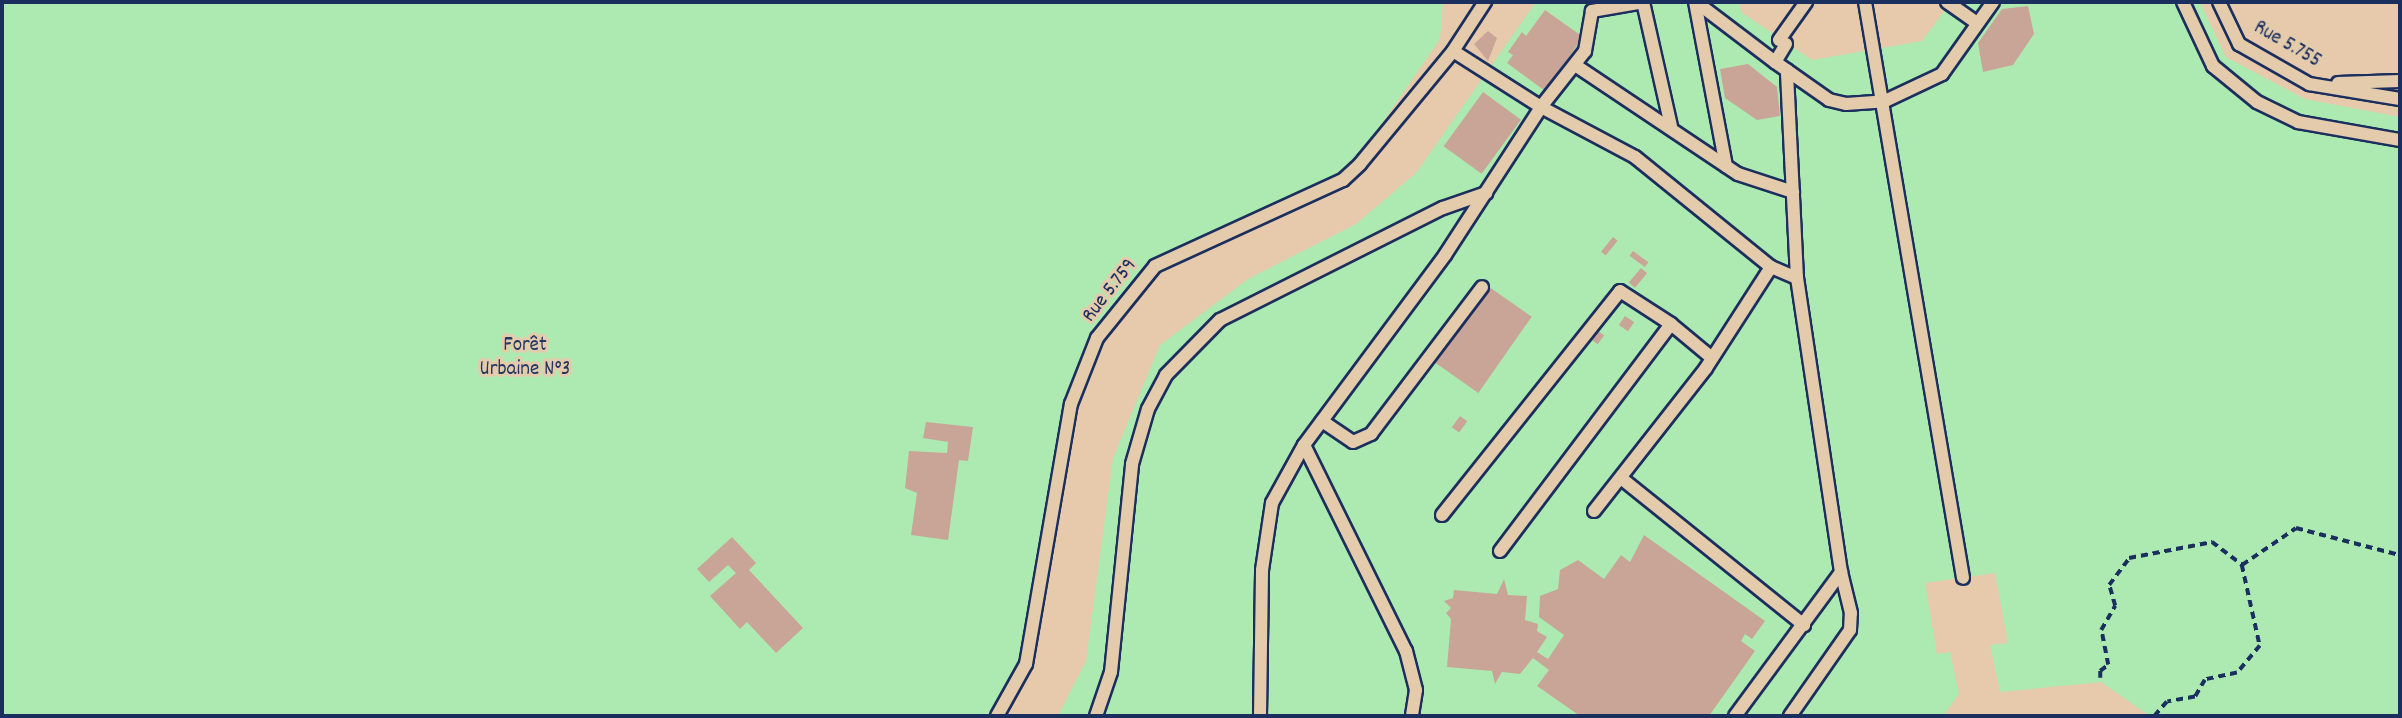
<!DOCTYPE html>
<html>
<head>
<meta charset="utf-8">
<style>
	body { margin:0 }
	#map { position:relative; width:2402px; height:718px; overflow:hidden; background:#e7c9ab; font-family:Dekko,sans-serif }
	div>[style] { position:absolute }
	.green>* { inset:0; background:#adeab1 }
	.building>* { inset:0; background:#c9a597; transform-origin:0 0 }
	.path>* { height:3.5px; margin-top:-1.75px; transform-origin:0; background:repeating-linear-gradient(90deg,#1b2f5e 0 7px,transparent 0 12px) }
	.roads { filter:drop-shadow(2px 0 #1b2f5e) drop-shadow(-2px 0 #1b2f5e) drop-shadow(0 2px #1b2f5e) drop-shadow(0 -2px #1b2f5e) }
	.lane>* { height:12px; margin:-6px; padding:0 6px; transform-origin:6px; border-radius:6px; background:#e4cbac }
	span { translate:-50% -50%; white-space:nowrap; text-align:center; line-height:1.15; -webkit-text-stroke:6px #e4cbac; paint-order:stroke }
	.street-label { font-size:21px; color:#1b2f5e }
	.park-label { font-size:21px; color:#223862 }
	.frame { position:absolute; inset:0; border:4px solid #1b2f5e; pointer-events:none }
</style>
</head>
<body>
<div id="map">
	<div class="green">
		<div style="clip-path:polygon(2px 2px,1443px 2px,1440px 39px,1343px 180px,1155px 266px,1097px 338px,1071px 404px,1026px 664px,997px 716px,2px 716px)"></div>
		<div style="clip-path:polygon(1536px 2px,1739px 2px,1741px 12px,1812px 60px,1922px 41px,1951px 2px,2200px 2px,2226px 57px,2305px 99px,2400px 117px,2400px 716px,2150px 716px,2101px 682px,2000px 692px,1990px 645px,2008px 643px,1995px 573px,1925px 583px,1937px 654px,1950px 652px,1959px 694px,1943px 716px,1058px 716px,1086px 661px,1113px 458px,1160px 345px,1248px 279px,1356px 224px,1416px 173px)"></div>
	</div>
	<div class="building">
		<div style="clip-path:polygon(2028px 6px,2034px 34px,2013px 65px,1983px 72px,1978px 43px,2002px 9px)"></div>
		<div style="clip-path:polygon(1545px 10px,1583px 37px,1545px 91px,1507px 63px,1513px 55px,1508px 52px,1522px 32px,1526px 36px)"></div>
		<div style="clip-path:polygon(1488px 31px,1497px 38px,1488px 61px,1474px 44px)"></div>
		<div style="clip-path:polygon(1748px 64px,1777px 87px,1780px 116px,1757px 120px,1725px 98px,1720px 69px)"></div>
		<div style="left:1483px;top:92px;width:47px;height:67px;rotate:36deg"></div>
		<div style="left:1613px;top:237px;width:6px;height:19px;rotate:39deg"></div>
		<div style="left:1633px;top:251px;width:19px;height:6px;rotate:36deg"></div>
		<div style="left:1641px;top:268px;width:8px;height:19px;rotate:40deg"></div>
		<div style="left:1485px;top:284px;width:57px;height:93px;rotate:35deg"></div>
		<div style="left:1625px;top:316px;width:11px;height:11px;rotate:34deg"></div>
		<div style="left:1591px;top:326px;width:16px;height:11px;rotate:35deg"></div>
		<div style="left:1460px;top:416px;width:9px;height:14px;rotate:36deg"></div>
		<div style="clip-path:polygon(926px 422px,973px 427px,968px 461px,959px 460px,948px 540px,911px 535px,917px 493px,905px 488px,909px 451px,947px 453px,948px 442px,923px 438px)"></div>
		<div style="clip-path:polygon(1644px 535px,1765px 621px,1752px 639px,1745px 634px,1741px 641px,1755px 651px,1709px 716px,1580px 716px,1537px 686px,1549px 670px,1533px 658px,1520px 674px,1502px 672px,1495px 684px,1492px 671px,1447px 667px,1451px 619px,1446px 613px,1451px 608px,1444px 601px,1453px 598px,1454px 590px,1497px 594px,1504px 579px,1508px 595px,1527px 596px,1525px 620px,1538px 624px,1537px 631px,1547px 637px,1537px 652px,1548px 659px,1564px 635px,1539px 617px,1540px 596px,1558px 589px,1560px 570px,1578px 560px,1604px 579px,1621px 555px,1630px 562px)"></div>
		<div style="clip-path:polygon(732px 537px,756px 563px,749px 570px,803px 628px,776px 653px,747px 622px,740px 629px,710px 596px,736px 573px,728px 565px,709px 582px,697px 569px)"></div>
	</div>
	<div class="path">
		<div style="left:2242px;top:565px;width:65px;rotate:-34.4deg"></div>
		<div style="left:2296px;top:528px;width:107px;rotate:14.6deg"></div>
		<div style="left:2100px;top:678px;width:7px;rotate:-90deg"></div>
		<div style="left:2100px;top:671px;width:10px;rotate:-37deg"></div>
		<div style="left:2108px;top:665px;width:36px;rotate:-101deg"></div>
		<div style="left:2101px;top:630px;width:28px;rotate:-60deg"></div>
		<div style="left:2115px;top:606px;width:22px;rotate:-106deg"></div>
		<div style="left:2109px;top:585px;width:34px;rotate:-53deg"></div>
		<div style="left:2129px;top:558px;width:85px;rotate:-10.9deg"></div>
		<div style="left:2212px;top:542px;width:38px;rotate:37deg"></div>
		<div style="left:2242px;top:565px;width:83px;rotate:77.5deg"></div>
		<div style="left:2260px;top:646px;width:35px;rotate:130deg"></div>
		<div style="left:2237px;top:673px;width:33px;rotate:168deg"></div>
		<div style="left:2205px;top:680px;width:20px;rotate:120deg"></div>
		<div style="left:2195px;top:697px;width:28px;rotate:170deg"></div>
		<div style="left:2167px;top:702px;width:18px;rotate:131deg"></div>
	</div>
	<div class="roads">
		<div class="lane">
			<div style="left:1643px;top:2px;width:127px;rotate:77.3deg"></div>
			<div style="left:1644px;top:2px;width:53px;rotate:170.2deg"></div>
			<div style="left:1592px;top:11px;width:41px;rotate:99.9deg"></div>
			<div style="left:1585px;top:51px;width:71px;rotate:128.2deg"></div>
			<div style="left:1541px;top:107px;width:106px;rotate:28deg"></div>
			<div style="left:1635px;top:157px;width:175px;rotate:39deg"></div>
			<div style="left:1771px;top:267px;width:28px;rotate:23deg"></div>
			<div style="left:1695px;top:2px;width:167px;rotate:79.3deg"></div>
			<div style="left:1696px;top:2px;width:99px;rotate:37.2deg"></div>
			<div style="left:1865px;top:2px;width:584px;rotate:80.34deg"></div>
			<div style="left:1947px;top:2px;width:37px;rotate:35deg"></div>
			<div style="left:2183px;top:2px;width:71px;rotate:64.9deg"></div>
			<div style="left:2213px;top:66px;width:57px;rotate:39.3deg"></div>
			<div style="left:2257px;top:102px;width:46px;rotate:26deg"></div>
			<div style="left:2298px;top:122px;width:104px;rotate:10deg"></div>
			<div style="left:2219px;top:2px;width:47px;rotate:64.5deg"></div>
			<div style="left:2239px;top:44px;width:81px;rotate:29.7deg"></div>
			<div style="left:2309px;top:84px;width:92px;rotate:9.4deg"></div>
			<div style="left:1779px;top:40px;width:47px;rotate:-54.6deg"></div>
			<div style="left:1786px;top:44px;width:21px;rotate:121deg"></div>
			<div style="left:1775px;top:62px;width:66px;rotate:35.1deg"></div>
			<div style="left:1829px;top:100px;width:17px;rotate:13deg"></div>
			<div style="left:1846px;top:104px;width:39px;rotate:-4deg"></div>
			<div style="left:1885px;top:101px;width:63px;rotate:-25.3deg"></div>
			<div style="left:1942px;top:74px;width:88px;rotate:-54.7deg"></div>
			<div style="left:1575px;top:65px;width:196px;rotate:33.8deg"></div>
			<div style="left:1738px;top:174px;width:58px;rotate:18.1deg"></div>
			<div style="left:2338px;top:83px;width:62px;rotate:-1.8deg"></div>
			<div style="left:1322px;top:421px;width:37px;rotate:34deg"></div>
			<div style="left:1353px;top:442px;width:20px;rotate:-24deg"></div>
			<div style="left:1371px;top:434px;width:184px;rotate:-52.9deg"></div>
			<div style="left:1304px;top:445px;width:230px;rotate:63.7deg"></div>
			<div style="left:1406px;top:651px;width:40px;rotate:75.6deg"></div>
			<div style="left:1416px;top:690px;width:26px;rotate:99deg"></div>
			<div style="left:1621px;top:478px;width:235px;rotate:38.8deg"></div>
			<div style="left:1594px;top:511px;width:182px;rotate:-51.9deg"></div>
			<div style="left:1706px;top:368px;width:120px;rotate:-57.2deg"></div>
			<div style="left:1442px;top:515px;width:286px;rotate:-51.5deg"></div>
			<div style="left:1620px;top:291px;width:61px;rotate:32.9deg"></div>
			<div style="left:1671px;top:324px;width:53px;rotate:39.7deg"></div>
			<div style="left:1500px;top:551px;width:284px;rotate:-53deg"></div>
			<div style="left:997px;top:716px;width:60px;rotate:-60.9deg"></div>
			<div style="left:1026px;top:664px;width:264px;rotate:-80.2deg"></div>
			<div style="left:1071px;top:404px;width:71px;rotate:-68.5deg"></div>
			<div style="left:1097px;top:338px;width:92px;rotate:-51.1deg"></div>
			<div style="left:1155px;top:266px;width:207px;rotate:-24.6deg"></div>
			<div style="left:1343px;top:180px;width:23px;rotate:-43deg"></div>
			<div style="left:1360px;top:164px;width:146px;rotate:-50.5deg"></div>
			<div style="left:1453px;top:51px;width:59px;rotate:-56.9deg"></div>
			<div style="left:1096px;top:716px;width:46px;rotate:-71.2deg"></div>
			<div style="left:1111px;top:672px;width:209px;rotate:-84.2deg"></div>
			<div style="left:1132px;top:464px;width:57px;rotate:-73.8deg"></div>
			<div style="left:1148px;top:409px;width:38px;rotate:-62deg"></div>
			<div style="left:1166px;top:375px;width:77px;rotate:-45.5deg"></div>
			<div style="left:1220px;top:320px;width:250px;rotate:-26.7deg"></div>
			<div style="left:1443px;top:208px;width:46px;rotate:-19.2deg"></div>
			<div style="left:1260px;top:716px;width:146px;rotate:-89.2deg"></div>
			<div style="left:1262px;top:570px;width:68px;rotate:-81.5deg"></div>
			<div style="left:1272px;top:503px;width:66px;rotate:-61.1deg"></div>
			<div style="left:1304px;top:445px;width:237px;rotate:-53.4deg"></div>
			<div style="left:1445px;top:255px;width:176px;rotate:-57deg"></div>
			<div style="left:1541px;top:107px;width:104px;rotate:-147.5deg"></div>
			<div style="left:1735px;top:716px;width:179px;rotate:-53.6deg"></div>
			<div style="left:1841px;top:572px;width:297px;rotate:-98.5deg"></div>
			<div style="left:1797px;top:278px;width:208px;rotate:-92.8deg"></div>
			<div style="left:1790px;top:716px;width:105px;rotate:-55.1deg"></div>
			<div style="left:1850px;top:630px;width:17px;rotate:-87deg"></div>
			<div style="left:1851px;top:613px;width:42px;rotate:-103.7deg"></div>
		</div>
	</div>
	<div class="street-label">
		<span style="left:2287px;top:45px;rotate:30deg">Rue 5.755</span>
		<span style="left:1110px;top:291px;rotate:-52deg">Rue 5.759</span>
	</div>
	<div class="park-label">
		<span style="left:525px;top:358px">Forêt<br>Urbaine N°3</span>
	</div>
	<div class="frame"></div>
</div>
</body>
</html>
